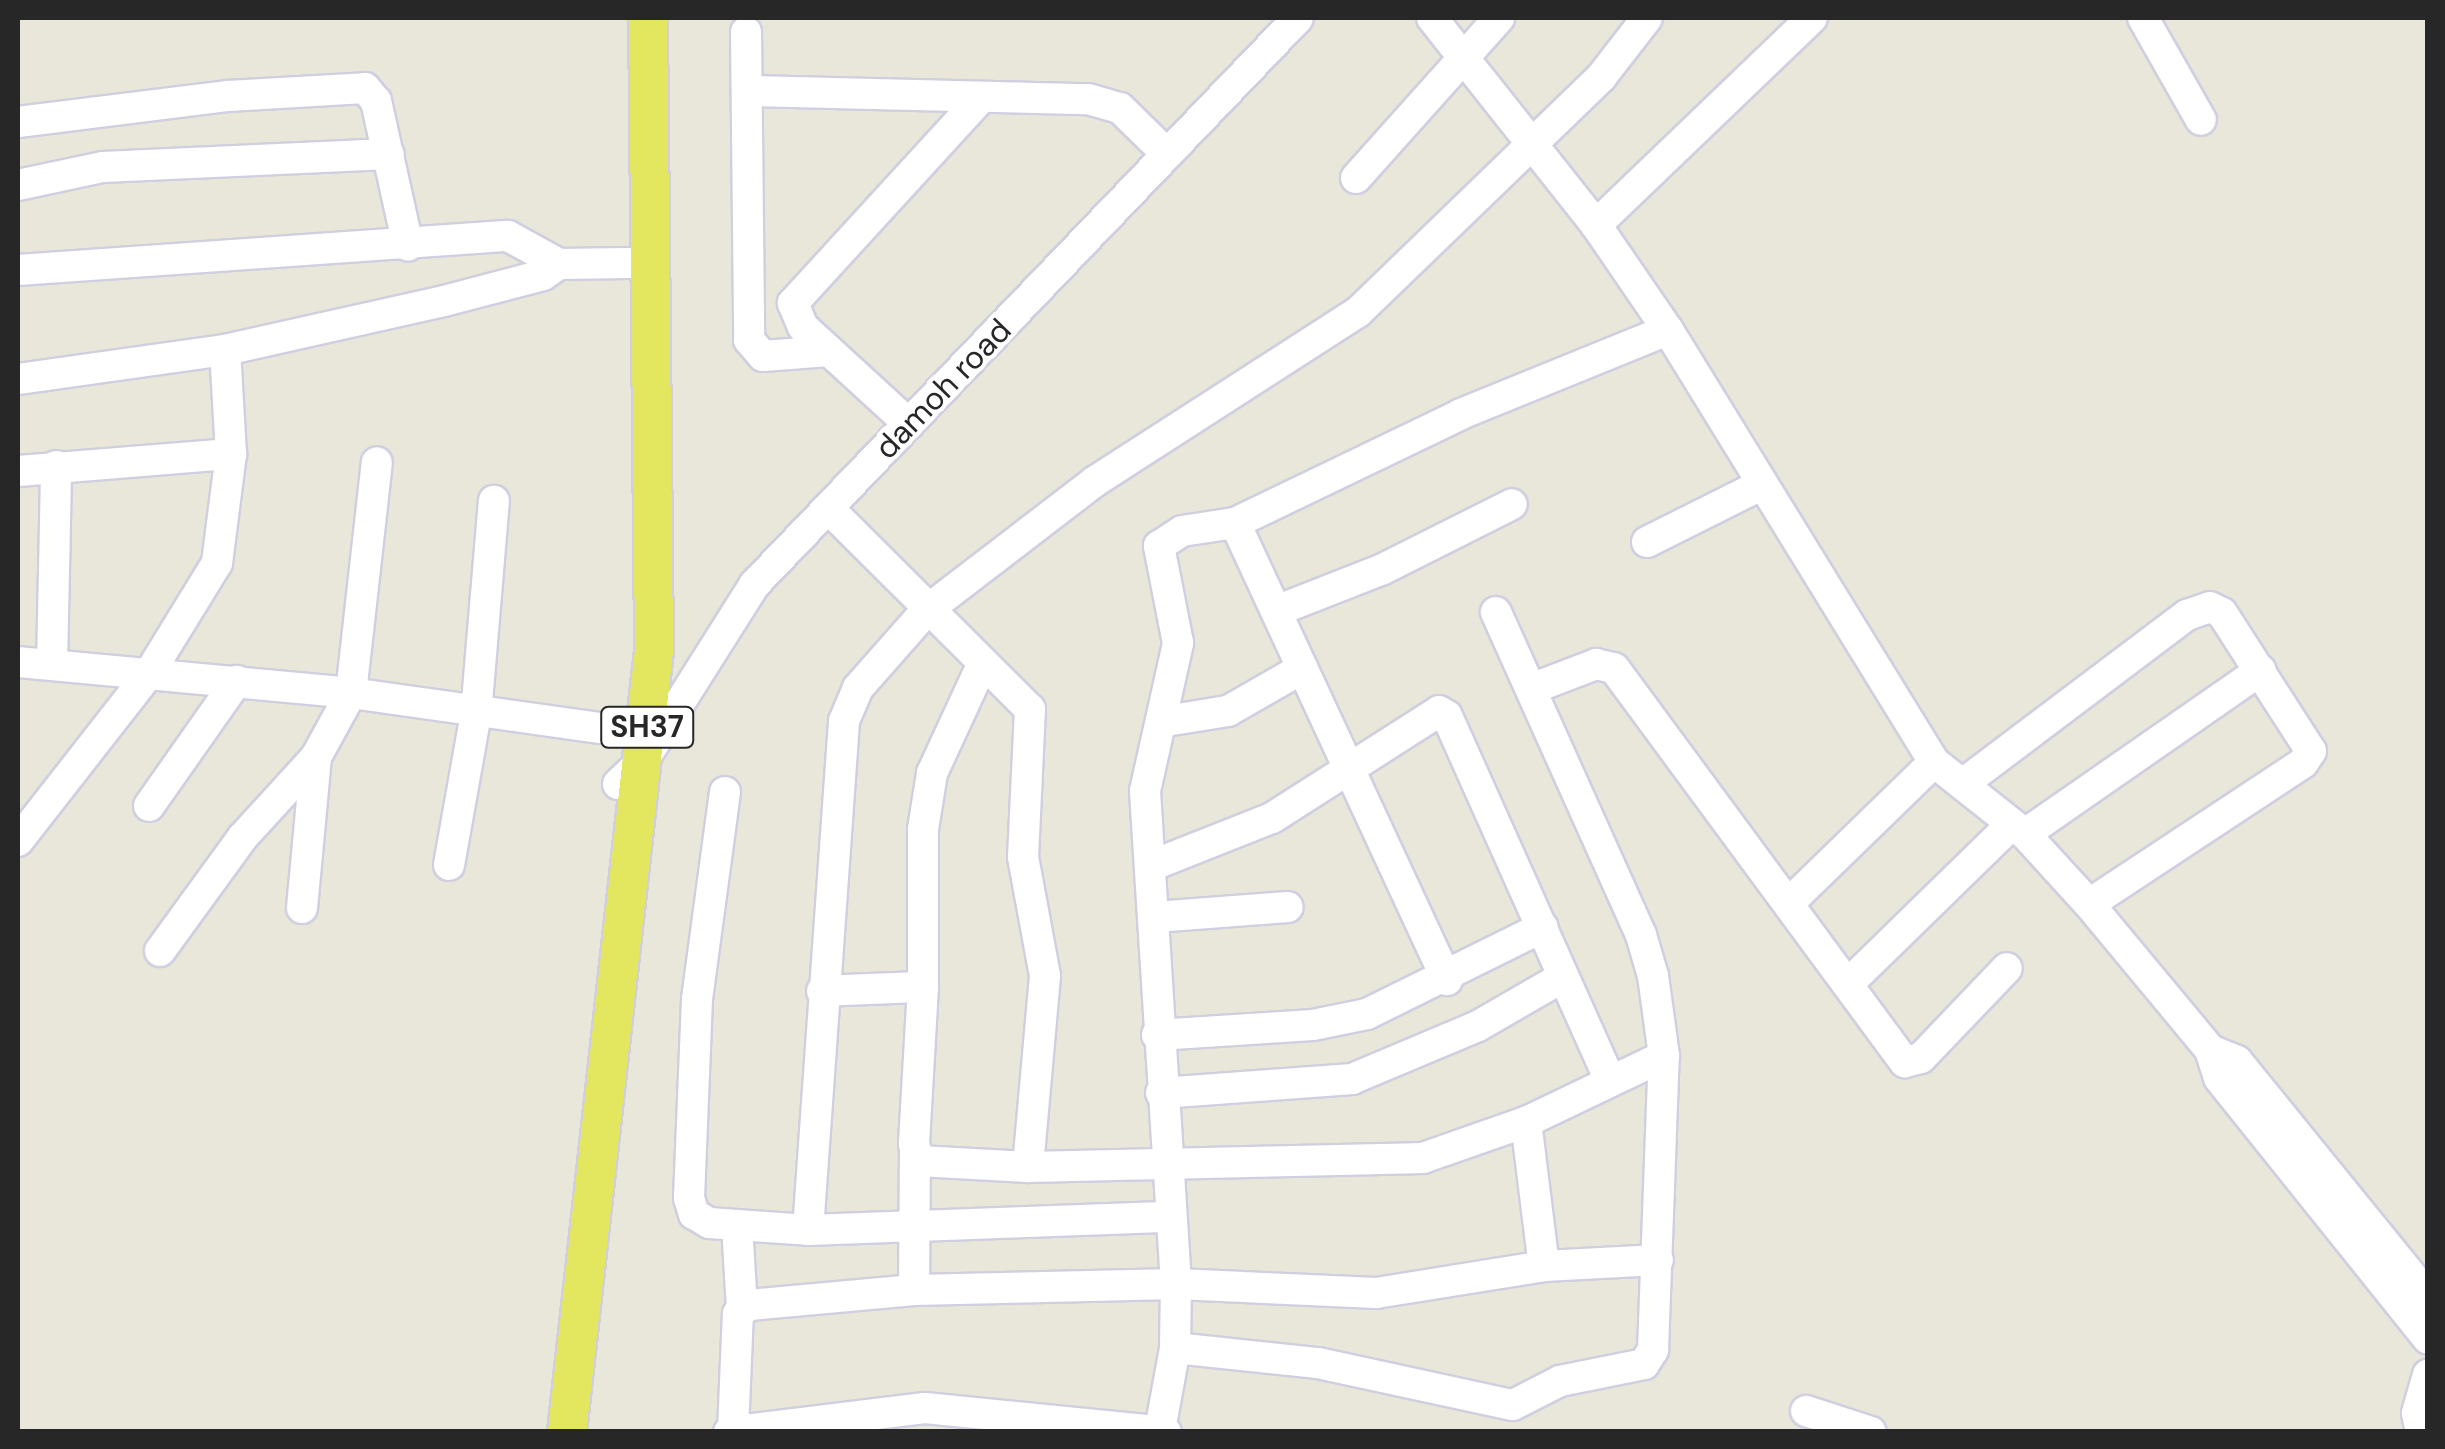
<!DOCTYPE html>
<html>
<head>
<meta charset="utf-8">
<style>
	body { margin:0 }
	#map { position:relative; width:2445px; height:1449px; overflow:hidden; background:#e9e7d9; font-family:"DM Sans",sans-serif }
	div>[style] { position:absolute }
	.roads { filter:drop-shadow(2px 0 #d0cfe0) drop-shadow(-2px 0 #d0cfe0) drop-shadow(0 2px #d0cfe0) drop-shadow(0 -2px #d0cfe0) }
	.minor>* { height:30px; margin:-15px; padding:0 15px; transform-origin:15px; border-radius:15px; background:#fff }
	.major>* { height:38px; margin:-19px; padding:0 19px; transform-origin:19px; border-radius:19px; background:#e3e760 }
	span { translate:-50% -50%; white-space:nowrap; text-align:center; line-height:1.15; -webkit-text-stroke:8px #fff; paint-order:stroke }
	.shield-label span { padding:2px 8px; background:#fff; border:2px solid; border-radius:8px; -webkit-text-stroke-width:0 }
	.shield-label { font-size:30px; color:#272727; font-weight:700 }
	.street-label { font-size:32px; color:#272727 }
	.frame { position:absolute; inset:0; border:20px solid #272727; pointer-events:none }
</style>
</head>
<body>
<div id="map">
	<div class="roads">
		<div class="minor">
			<div style="left:1432px;top:18px;width:264px;rotate:51.6deg"></div>
			<div style="left:1596px;top:225px;width:127px;rotate:55.6deg"></div>
			<div style="left:1668px;top:330px;width:507px;rotate:58.38deg"></div>
			<div style="left:1934px;top:762px;width:116px;rotate:38.4deg"></div>
			<div style="left:2025px;top:834px;width:95px;rotate:47.6deg"></div>
			<div style="left:2089px;top:904px;width:190px;rotate:50.3deg"></div>
			<div style="left:2210px;top:1050px;width:29px;rotate:72deg"></div>
			<div style="left:2219px;top:1078px;width:334px;rotate:51.3deg"></div>
			<div style="left:2143px;top:18px;width:117px;rotate:60.4deg"></div>
			<div style="left:746px;top:32px;width:308px;rotate:89.4deg"></div>
			<div style="left:749px;top:340px;width:21px;rotate:49deg"></div>
			<div style="left:763px;top:356px;width:66px;rotate:-4.3deg"></div>
			<div style="left:751px;top:91px;width:337px;rotate:1.4deg"></div>
			<div style="left:1088px;top:99px;width:33px;rotate:16deg"></div>
			<div style="left:1120px;top:108px;width:66px;rotate:44.4deg"></div>
			<div style="left:18px;top:122px;width:212px;rotate:-7.1deg"></div>
			<div style="left:228px;top:96px;width:137px;rotate:-3.3deg"></div>
			<div style="left:365px;top:88px;width:17px;rotate:50deg"></div>
			<div style="left:376px;top:101px;width:148px;rotate:77.5deg"></div>
			<div style="left:1356px;top:178px;width:215px;rotate:-48.2deg"></div>
			<div style="left:18px;top:185px;width:87px;rotate:-12deg"></div>
			<div style="left:103px;top:167px;width:286px;rotate:-2.6deg"></div>
			<div style="left:1596px;top:225px;width:299px;rotate:-43.8deg"></div>
			<div style="left:18px;top:270px;width:491px;rotate:-4deg"></div>
			<div style="left:508px;top:236px;width:58px;rotate:28.8deg"></div>
			<div style="left:18px;top:379px;width:209px;rotate:-8deg"></div>
			<div style="left:225px;top:350px;width:224px;rotate:-12.6deg"></div>
			<div style="left:444px;top:301px;width:102px;rotate:-14.7deg"></div>
			<div style="left:543px;top:275px;width:19px;rotate:-35deg"></div>
			<div style="left:559px;top:264px;width:69px;rotate:-0.8deg"></div>
			<div style="left:909px;top:424px;width:144px;rotate:-137.5deg"></div>
			<div style="left:803px;top:327px;width:26px;rotate:-113deg"></div>
			<div style="left:793px;top:303px;width:278px;rotate:-47.5deg"></div>
			<div style="left:18px;top:471px;width:214px;rotate:-4.6deg"></div>
			<div style="left:828px;top:508px;width:285px;rotate:44.9deg"></div>
			<div style="left:1030px;top:709px;width:148px;rotate:92.7deg"></div>
			<div style="left:1023px;top:857px;width:121px;rotate:79.5deg"></div>
			<div style="left:1045px;top:976px;width:192px;rotate:95.1deg"></div>
			<div style="left:1235px;top:523px;width:504px;rotate:65.11deg"></div>
			<div style="left:1647px;top:542px;width:125px;rotate:-26.6deg"></div>
			<div style="left:1276px;top:611px;width:115px;rotate:-21.4deg"></div>
			<div style="left:1383px;top:569px;width:144px;rotate:-26.7deg"></div>
			<div style="left:18px;top:662px;width:334px;rotate:5.3deg"></div>
			<div style="left:351px;top:693px;width:252px;rotate:8deg"></div>
			<div style="left:601px;top:728px;width:46px;rotate:-2.5deg"></div>
			<div style="left:52px;top:665px;width:199px;rotate:-88.8deg"></div>
			<div style="left:982px;top:665px;width:119px;rotate:114.8deg"></div>
			<div style="left:932px;top:773px;width:57px;rotate:99.1deg"></div>
			<div style="left:923px;top:829px;width:158px;rotate:90deg"></div>
			<div style="left:923px;top:987px;width:157px;rotate:93.3deg"></div>
			<div style="left:914px;top:1144px;width:18px;rotate:74deg"></div>
			<div style="left:919px;top:1161px;width:109px;rotate:3.2deg"></div>
			<div style="left:1028px;top:1167px;width:395px;rotate:-1.3deg"></div>
			<div style="left:1423px;top:1158px;width:109px;rotate:-19.3deg"></div>
			<div style="left:1526px;top:1122px;width:153px;rotate:-25.6deg"></div>
			<div style="left:1531px;top:689px;width:70px;rotate:-21deg"></div>
			<div style="left:1596px;top:664px;width:18px;rotate:13deg"></div>
			<div style="left:1614px;top:668px;width:490px;rotate:53.6deg"></div>
			<div style="left:1905px;top:1062px;width:16px;rotate:-14deg"></div>
			<div style="left:1921px;top:1058px;width:124px;rotate:-46.3deg"></div>
			<div style="left:1166px;top:721px;width:63px;rotate:-9.2deg"></div>
			<div style="left:1228px;top:711px;width:86px;rotate:-29.8deg"></div>
			<div style="left:1964px;top:783px;width:279px;rotate:-37deg"></div>
			<div style="left:2187px;top:615px;width:24px;rotate:-19deg"></div>
			<div style="left:2210px;top:607px;width:13px;rotate:27deg"></div>
			<div style="left:2222px;top:613px;width:164px;rotate:57.2deg"></div>
			<div style="left:2311px;top:751px;width:14px;rotate:124deg"></div>
			<div style="left:2303px;top:763px;width:256px;rotate:146.6deg"></div>
			<div style="left:618px;top:784px;width:34px;rotate:-43deg"></div>
			<div style="left:643px;top:761px;width:209px;rotate:-57.7deg"></div>
			<div style="left:755px;top:584px;width:784px;rotate:-46.19deg"></div>
			<div style="left:725px;top:792px;width:209px;rotate:97.7deg"></div>
			<div style="left:697px;top:999px;width:199px;rotate:92.3deg"></div>
			<div style="left:689px;top:1198px;width:17px;rotate:73deg"></div>
			<div style="left:694px;top:1214px;width:17px;rotate:31deg"></div>
			<div style="left:709px;top:1223px;width:99px;rotate:4deg"></div>
			<div style="left:808px;top:1230px;width:362px;rotate:-2.1deg"></div>
			<div style="left:149px;top:806px;width:153px;rotate:-54.9deg"></div>
			<div style="left:2025px;top:834px;width:287px;rotate:-34.8deg"></div>
			<div style="left:18px;top:841px;width:214px;rotate:-52deg"></div>
			<div style="left:150px;top:672px;width:128px;rotate:-58.4deg"></div>
			<div style="left:217px;top:563px;width:110px;rotate:-82.7deg"></div>
			<div style="left:231px;top:454px;width:104px;rotate:-93.3deg"></div>
			<div style="left:449px;top:865px;width:153px;rotate:-79.9deg"></div>
			<div style="left:476px;top:714px;width:214px;rotate:-85.2deg"></div>
			<div style="left:1153px;top:865px;width:128px;rotate:-21.6deg"></div>
			<div style="left:1272px;top:818px;width:198px;rotate:-32.6deg"></div>
			<div style="left:1439px;top:711px;width:9px;rotate:32deg"></div>
			<div style="left:1447px;top:716px;width:397px;rotate:65.9deg"></div>
			<div style="left:1789px;top:903px;width:202px;rotate:-44.2deg"></div>
			<div style="left:302px;top:908px;width:152px;rotate:-84.7deg"></div>
			<div style="left:1155px;top:917px;width:133px;rotate:-4.3deg"></div>
			<div style="left:160px;top:951px;width:140px;rotate:-54deg"></div>
			<div style="left:242px;top:838px;width:110px;rotate:-47.6deg"></div>
			<div style="left:316px;top:757px;width:73px;rotate:-61.3deg"></div>
			<div style="left:351px;top:693px;width:232px;rotate:-83.6deg"></div>
			<div style="left:1848px;top:984px;width:228px;rotate:-44.3deg"></div>
			<div style="left:822px;top:991px;width:101px;rotate:-2.3deg"></div>
			<div style="left:1157px;top:1035px;width:156px;rotate:-3.7deg"></div>
			<div style="left:1313px;top:1025px;width:55px;rotate:-11.5deg"></div>
			<div style="left:1367px;top:1014px;width:196px;rotate:-26.3deg"></div>
			<div style="left:2210px;top:1050px;width:29px;rotate:22deg"></div>
			<div style="left:2237px;top:1061px;width:303px;rotate:50.9deg"></div>
			<div style="left:1161px;top:1093px;width:192px;rotate:-4.2deg"></div>
			<div style="left:1352px;top:1079px;width:137px;rotate:-22.8deg"></div>
			<div style="left:1478px;top:1026px;width:98px;rotate:-30deg"></div>
			<div style="left:1526px;top:1122px;width:145px;rotate:82.9deg"></div>
			<div style="left:737px;top:1225px;width:83px;rotate:86.6deg"></div>
			<div style="left:808px;top:1230px;width:510px;rotate:-85.95deg"></div>
			<div style="left:844px;top:721px;width:36px;rotate:-67deg"></div>
			<div style="left:858px;top:688px;width:103px;rotate:-48.6deg"></div>
			<div style="left:926px;top:611px;width:212px;rotate:-37.5deg"></div>
			<div style="left:1094px;top:482px;width:314px;rotate:-32.8deg"></div>
			<div style="left:1358px;top:312px;width:339px;rotate:-44deg"></div>
			<div style="left:1602px;top:76px;width:73px;rotate:-52.2deg"></div>
			<div style="left:914px;top:1290px;width:137px;rotate:-89.6deg"></div>
			<div style="left:1175px;top:1348px;width:144px;rotate:6deg"></div>
			<div style="left:1318px;top:1363px;width:199px;rotate:12.2deg"></div>
			<div style="left:1513px;top:1405px;width:53px;rotate:-27.1deg"></div>
			<div style="left:1560px;top:1381px;width:86px;rotate:-11.4deg"></div>
			<div style="left:1644px;top:1364px;width:17px;rotate:-57deg"></div>
			<div style="left:1653px;top:1350px;width:294px;rotate:-87.9deg"></div>
			<div style="left:1664px;top:1056px;width:81px;rotate:-97.8deg"></div>
			<div style="left:1653px;top:976px;width:43px;rotate:-106.3deg"></div>
			<div style="left:1641px;top:935px;width:354px;rotate:-114.2deg"></div>
			<div style="left:1806px;top:1411px;width:68px;rotate:17.9deg"></div>
			<div style="left:1160px;top:1430px;width:83px;rotate:-79.6deg"></div>
			<div style="left:1175px;top:1348px;width:64px;rotate:-89.1deg"></div>
			<div style="left:1176px;top:1284px;width:494px;rotate:-93.6deg"></div>
			<div style="left:1145px;top:791px;width:152px;rotate:-77.4deg"></div>
			<div style="left:1178px;top:643px;width:99px;rotate:-101.1deg"></div>
			<div style="left:1159px;top:546px;width:27px;rotate:-33deg"></div>
			<div style="left:1182px;top:531px;width:54px;rotate:-8.6deg"></div>
			<div style="left:1235px;top:523px;width:251px;rotate:-25.7deg"></div>
			<div style="left:1461px;top:414px;width:223px;rotate:-22.1deg"></div>
			<div style="left:733px;top:1431px;width:117px;rotate:-87.6deg"></div>
			<div style="left:738px;top:1314px;width:14px;rotate:-39deg"></div>
			<div style="left:749px;top:1305px;width:166px;rotate:-5.2deg"></div>
			<div style="left:914px;top:1290px;width:262px;rotate:-1.3deg"></div>
			<div style="left:1176px;top:1284px;width:200px;rotate:2.6deg"></div>
			<div style="left:1376px;top:1293px;width:170px;rotate:-9.1deg"></div>
			<div style="left:1544px;top:1266px;width:114px;rotate:-3deg"></div>
			<div style="left:729px;top:1432px;width:197px;rotate:-7deg"></div>
			<div style="left:925px;top:1408px;width:242px;rotate:5.7deg"></div>
			<div style="left:2421px;top:1432px;width:19px;rotate:-102deg"></div>
			<div style="left:2417px;top:1413px;width:40px;rotate:-74deg"></div>
		</div>
		<div class="major">
			<div style="left:567px;top:1432px;width:787px;rotate:-83.65deg"></div>
			<div style="left:654px;top:650px;width:632px;rotate:-90.54deg"></div>
		</div>
	</div>
	<div class="shield-label">
		<span style="left:647px;top:727px">SH37</span>
	</div>
	<div class="street-label">
		<span style="left:943px;top:389px;rotate:-46deg">damoh road</span>
	</div>
	<div class="frame"></div>
</div>
</body>
</html>
